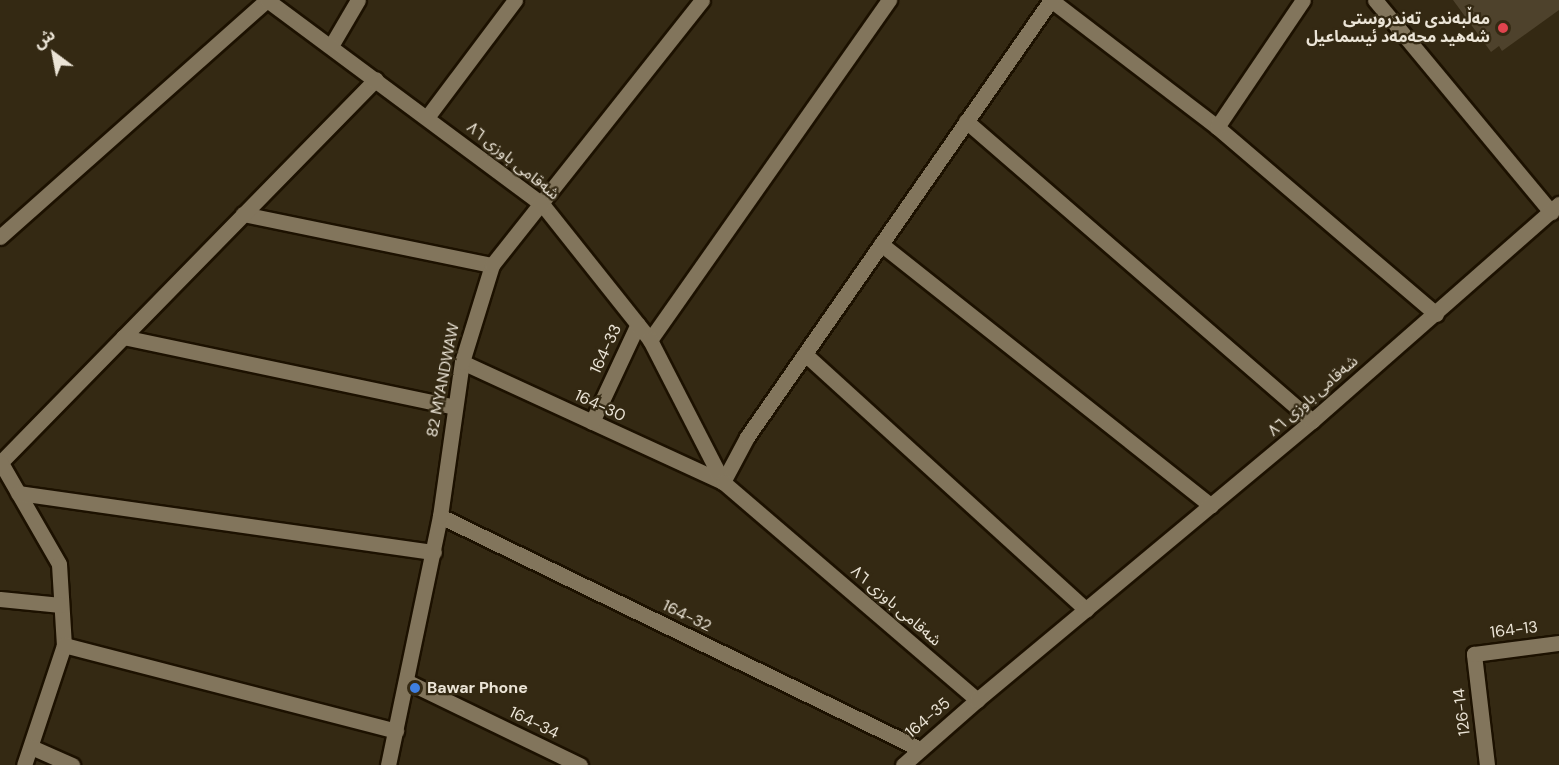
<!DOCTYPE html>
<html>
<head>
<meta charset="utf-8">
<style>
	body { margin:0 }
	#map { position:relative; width:1559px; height:765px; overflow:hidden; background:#342913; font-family:"DM Sans","Noto Sans Arabic",sans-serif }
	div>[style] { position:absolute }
	.building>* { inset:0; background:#4e422c }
	.roads { filter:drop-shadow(2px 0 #1c1100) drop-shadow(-2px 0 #1c1100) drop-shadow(0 2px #1c1100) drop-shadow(0 -2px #1c1100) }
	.street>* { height:15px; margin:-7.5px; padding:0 7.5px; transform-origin:7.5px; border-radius:7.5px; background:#82755c }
	.secondary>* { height:15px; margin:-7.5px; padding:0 7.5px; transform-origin:7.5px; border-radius:7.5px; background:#82755c }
	.dots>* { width:16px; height:16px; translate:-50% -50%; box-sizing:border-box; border:3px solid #342913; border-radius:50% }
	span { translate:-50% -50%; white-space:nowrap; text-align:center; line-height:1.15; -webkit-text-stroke:4.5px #342913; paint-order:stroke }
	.poi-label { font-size:16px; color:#ebe4d6; font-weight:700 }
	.right { translate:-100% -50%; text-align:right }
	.left { translate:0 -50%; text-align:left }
	.street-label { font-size:16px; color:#ebe4d6 }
	.north { position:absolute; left:24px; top:24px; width:60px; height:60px; -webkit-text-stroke:4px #342913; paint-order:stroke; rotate:328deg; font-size:16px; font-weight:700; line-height:24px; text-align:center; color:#ebe4d6 }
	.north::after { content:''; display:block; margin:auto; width:21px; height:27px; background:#ebe4d6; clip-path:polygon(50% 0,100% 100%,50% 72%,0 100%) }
</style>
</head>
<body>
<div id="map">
	<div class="building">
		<div style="clip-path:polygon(1453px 0,1559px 0,1559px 10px,1502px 51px,1499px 46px,1491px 52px)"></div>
	</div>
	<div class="roads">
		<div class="street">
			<div style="left:1051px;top:0;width:209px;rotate:37.4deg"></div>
			<div style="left:1217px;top:127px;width:288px;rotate:40.5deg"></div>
			<div style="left:1375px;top:0;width:276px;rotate:50.3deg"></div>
			<div style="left:331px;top:46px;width:53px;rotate:-59.6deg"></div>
			<div style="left:428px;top:116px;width:145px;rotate:-53.1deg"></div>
			<div style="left:966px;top:121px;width:458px;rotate:40.9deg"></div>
			<div style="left:1217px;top:127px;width:153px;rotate:-55.9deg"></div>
			<div style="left:243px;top:214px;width:254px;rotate:11.6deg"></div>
			<div style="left:0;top:237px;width:357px;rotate:-41.6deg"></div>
			<div style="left:881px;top:244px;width:421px;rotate:38.4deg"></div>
			<div style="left:123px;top:337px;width:338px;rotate:11.9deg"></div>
			<div style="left:650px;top:340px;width:416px;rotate:-54.9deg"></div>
			<div style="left:805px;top:354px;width:380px;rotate:42.3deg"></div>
			<div style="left:462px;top:362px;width:287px;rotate:24.7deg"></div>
			<div style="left:723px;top:482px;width:51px;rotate:-61.9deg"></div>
			<div style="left:747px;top:437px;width:532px;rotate:-55.18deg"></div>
			<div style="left:592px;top:422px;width:108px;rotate:-64.9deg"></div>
			<div style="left:0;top:463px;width:537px;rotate:-45.6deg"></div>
			<div style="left:1px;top:463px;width:116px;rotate:60.1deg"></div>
			<div style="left:59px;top:564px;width:81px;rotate:86.5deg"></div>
			<div style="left:64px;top:645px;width:126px;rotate:108.4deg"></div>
			<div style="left:18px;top:493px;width:420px;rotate:8.1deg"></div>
			<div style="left:440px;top:516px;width:531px;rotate:25.89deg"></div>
			<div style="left:0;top:599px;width:61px;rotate:5.6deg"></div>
			<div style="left:64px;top:645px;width:343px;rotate:14.5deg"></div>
			<div style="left:408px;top:682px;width:191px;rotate:25.8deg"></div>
			<div style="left:31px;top:747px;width:45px;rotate:23.7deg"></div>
			<div style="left:903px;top:765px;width:98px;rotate:-41.3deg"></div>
			<div style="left:1487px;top:765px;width:112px;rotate:-96.7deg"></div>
			<div style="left:1474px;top:654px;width:86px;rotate:-7.4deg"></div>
		</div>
		<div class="secondary">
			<div style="left:267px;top:0;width:342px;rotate:36.6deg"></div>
			<div style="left:542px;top:204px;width:174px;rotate:51.5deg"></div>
			<div style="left:650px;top:340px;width:160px;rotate:62.8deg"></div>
			<div style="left:723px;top:482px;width:335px;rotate:40.6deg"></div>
			<div style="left:977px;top:700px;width:436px;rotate:-39.8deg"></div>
			<div style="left:1312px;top:421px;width:329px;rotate:-41.3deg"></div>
			<div style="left:388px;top:765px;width:254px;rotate:-78.2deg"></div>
			<div style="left:440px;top:516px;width:156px;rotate:-81.9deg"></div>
			<div style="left:462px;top:362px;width:102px;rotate:-72.8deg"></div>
			<div style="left:492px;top:265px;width:338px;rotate:-51.6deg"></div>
		</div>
	</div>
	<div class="dots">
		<div style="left:1503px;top:28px;background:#e0444e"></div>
		<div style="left:415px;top:688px;background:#3f7fe0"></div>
	</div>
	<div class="poi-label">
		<span class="right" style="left:1490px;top:28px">مەڵبەندی تەندروستی<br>شەهید محەمەد ئیسماعیل</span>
		<span class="left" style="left:427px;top:688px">Bawar Phone</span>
	</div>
	<div class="street-label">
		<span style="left:513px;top:161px;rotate:39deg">شەقامی باوزی ٨٦</span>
		<span style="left:606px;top:349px;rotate:-65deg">164-33</span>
		<span style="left:443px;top:380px;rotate:-79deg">82 MYANDWAW</span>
		<span style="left:1313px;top:396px;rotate:-41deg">شەقامی باوزی ٨٦</span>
		<span style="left:600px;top:406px;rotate:25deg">164-30</span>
		<span style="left:896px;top:606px;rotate:41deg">شەقامی باوزی ٨٦</span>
		<span style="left:687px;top:616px;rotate:26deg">164-32</span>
		<span style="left:1514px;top:630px;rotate:-7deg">164-13</span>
		<span style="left:1462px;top:712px;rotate:-97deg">126-14</span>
		<span style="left:928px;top:718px;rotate:-40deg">164-35</span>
		<span style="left:534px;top:723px;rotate:26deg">164-34</span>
	</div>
	<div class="north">ش</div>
</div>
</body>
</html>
